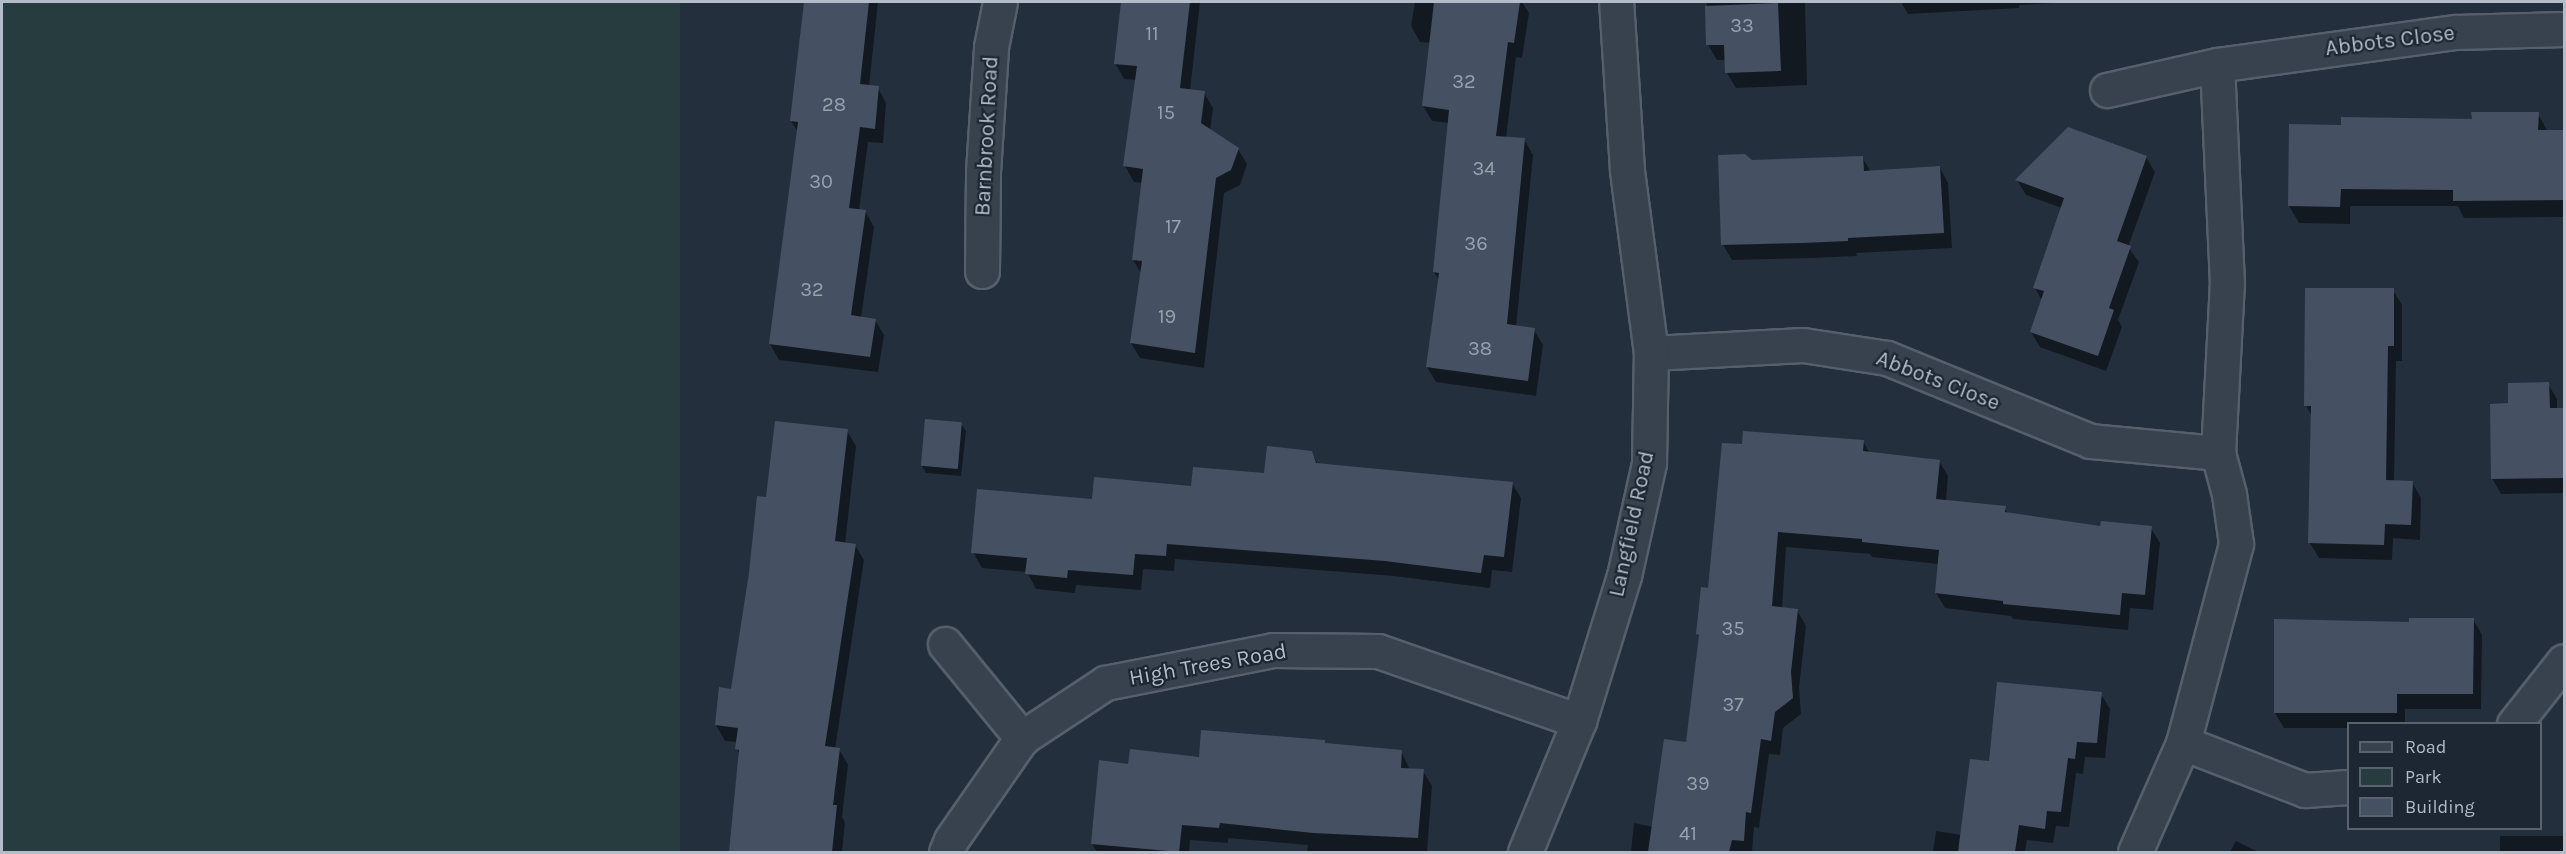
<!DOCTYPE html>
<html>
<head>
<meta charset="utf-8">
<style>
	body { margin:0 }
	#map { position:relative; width:2566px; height:854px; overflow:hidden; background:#242f3e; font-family:Karla,sans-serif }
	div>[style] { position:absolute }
	.green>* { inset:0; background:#263c3f; transform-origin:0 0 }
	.shadow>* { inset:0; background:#0007; transform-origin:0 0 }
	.building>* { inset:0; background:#455162; transform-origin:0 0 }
	.roads { filter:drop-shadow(2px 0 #565f6c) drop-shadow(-2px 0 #565f6c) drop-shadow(0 2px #565f6c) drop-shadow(0 -2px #565f6c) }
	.minor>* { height:33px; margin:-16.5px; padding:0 16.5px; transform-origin:16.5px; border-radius:16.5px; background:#38414e }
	span { translate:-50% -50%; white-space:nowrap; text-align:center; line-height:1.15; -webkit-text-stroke:4.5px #1d2633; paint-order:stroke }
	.number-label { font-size:20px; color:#98a1af }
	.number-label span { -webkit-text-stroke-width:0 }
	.street-label { font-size:22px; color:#b4bcc9 }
	.frame { position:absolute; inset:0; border:3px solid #b4bcc9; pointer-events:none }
	.legend { position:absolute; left:2347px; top:722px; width:195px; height:108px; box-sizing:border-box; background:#1d2633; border:2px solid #59626f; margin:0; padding:8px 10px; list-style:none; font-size:18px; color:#b4bcc9 }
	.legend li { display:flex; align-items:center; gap:12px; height:30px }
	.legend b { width:30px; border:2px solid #59626f }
</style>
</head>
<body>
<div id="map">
	<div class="green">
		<div style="left:2px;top:2px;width:678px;height:850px"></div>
	</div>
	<div class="shadow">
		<div style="clip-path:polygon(805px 2px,878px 2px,869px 87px,878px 88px,886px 103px,883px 143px,868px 142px,859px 211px,865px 211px,874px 227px,861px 318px,875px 320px,884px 335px,878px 372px,779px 360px,770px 344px,798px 132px,791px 121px)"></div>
		<div style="clip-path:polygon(1122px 2px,1200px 2px,1190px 91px,1204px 93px,1213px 108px,1210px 131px,1238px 149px,1247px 164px,1240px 185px,1224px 193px,1204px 368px,1140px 358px,1131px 343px,1142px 275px,1133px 260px,1143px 183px,1134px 182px,1125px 166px,1136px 80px,1124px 79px,1115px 63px)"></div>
		<div style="clip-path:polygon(1415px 2px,1522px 2px,1529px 13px,1522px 58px,1516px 57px,1506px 138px,1524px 139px,1533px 155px,1516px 327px,1534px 330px,1543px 345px,1536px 396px,1436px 382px,1427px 367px,1439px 280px,1434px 272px,1450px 123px,1432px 121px,1423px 106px,1431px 43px,1420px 42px,1411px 26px)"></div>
		<div style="clip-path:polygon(1707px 2px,1805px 2px,1807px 85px,1736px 88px,1727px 73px,1726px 60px,1717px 60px,1708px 45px)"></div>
		<div style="clip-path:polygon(1901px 2px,2076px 2px,2019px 5px,2019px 8px,1908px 14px)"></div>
		<div style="clip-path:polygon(2538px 114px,2548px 132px,2564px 132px,2564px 217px,2464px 218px,2458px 206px,2350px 206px,2350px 224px,2299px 223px,2289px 206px,2343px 127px,2473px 121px)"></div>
		<div style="clip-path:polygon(1862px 157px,1871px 172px,1940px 168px,1948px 183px,1952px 248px,1856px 253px,1857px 256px,1812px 258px,1732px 260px,1723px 245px)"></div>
		<div style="clip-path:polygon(2146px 157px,2155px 172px,2128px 247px,2139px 262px,2118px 320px,2122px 327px,2106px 371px,2040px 347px,2031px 332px,2042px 301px,2035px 288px,2062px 208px,2026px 195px,2017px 180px)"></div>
		<div style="clip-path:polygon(2393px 290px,2402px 305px,2402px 361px,2396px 361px,2394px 482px,2412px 482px,2421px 498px,2420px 540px,2393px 538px,2392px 560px,2319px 558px,2310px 543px,2312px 417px,2306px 405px)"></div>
		<div style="clip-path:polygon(2548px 384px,2557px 399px,2557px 409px,2564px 409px,2564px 493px,2501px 494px,2492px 478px,2509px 405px)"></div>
		<div style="clip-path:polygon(961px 424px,966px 431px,961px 476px,926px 473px,922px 466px)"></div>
		<div style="clip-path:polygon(847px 431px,856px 446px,845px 544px,855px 545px,864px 560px,835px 749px,839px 749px,848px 765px,842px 817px,845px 822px,842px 852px,731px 852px,740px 755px,737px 749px,738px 742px,725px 741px,716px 725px,732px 691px,767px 499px)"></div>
		<div style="clip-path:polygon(1863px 441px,1870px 454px,1939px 461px,1948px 476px,1946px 501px,2005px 508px,2008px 514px,2102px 528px,2151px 528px,2160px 543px,2153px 610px,2130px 608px,2128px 630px,2013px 619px,2011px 616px,1945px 608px,1936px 593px,1939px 564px,1872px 557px,1870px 554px,1786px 547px,1782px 609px,1797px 610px,1806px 626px,1799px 688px,1801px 714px,1783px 728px,1780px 755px,1769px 754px,1759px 828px,1754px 827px,1752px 852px,1631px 852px,1634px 823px,1653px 827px,1687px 744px,1700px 638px,1698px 634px,1743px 446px)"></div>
		<div style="clip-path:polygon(1311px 452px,1318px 464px,1512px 483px,1521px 498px,1512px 572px,1492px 570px,1490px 588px,1394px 576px,1175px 559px,1174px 571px,1143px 569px,1141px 590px,1076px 585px,1075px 593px,1036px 589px,1027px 572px,982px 568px,973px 552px,1093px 500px,1265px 475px)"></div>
		<div style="clip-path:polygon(2473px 619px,2482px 635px,2481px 709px,2405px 709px,2405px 724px,2348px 724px,2348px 728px,2284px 728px,2275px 713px,2411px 624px)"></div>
		<div style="clip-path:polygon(2101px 694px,2110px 709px,2105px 758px,2085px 757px,2083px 774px,2076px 773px,2069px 827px,2056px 826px,2053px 843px,2027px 840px,2025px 852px,1933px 852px,1936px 831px,1962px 835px,1990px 763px)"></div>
		<div style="clip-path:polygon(1324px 741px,1326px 745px,1401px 751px,1410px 770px,1423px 771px,1432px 786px,1427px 852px,1307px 852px,1308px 845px,1228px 838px,1228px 843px,1190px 840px,1189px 852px,1097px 852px,1092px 844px,1130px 765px)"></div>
		<div style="left:2500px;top:836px;width:64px;height:16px"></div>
		<div style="clip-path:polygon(2236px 841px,2258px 852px,2230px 852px)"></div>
	</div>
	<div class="building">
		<div style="clip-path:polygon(804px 2px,869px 2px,860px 84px,879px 86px,875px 129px,860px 127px,849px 208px,866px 210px,851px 315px,876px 319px,870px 357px,769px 344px,798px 122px,790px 121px)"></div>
		<div style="clip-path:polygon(1121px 2px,1190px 2px,1180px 88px,1205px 91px,1201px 123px,1239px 148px,1231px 170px,1216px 178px,1195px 353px,1130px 343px,1142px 261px,1132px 260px,1143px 169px,1123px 166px,1137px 66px,1114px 64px)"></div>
		<div style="clip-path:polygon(1434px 2px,1520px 2px,1514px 43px,1508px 42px,1496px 136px,1525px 138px,1507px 324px,1535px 328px,1528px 381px,1426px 367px,1439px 273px,1433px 272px,1449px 110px,1422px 106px)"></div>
		<div style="clip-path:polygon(1778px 3px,1781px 71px,1725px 73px,1724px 45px,1706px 45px,1705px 6px)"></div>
		<div style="clip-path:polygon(2471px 112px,2539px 112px,2538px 130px,2565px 130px,2565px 200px,2453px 201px,2453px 190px,2341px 189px,2340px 207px,2288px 206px,2289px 124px,2341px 125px,2341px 117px,2472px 119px)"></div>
		<div style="clip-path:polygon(2068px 127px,2147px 156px,2117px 241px,2131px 246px,2109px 308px,2114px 310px,2098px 356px,2030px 332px,2044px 291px,2033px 288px,2064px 198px,2015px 180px)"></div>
		<div style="clip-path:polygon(1745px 154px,1752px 160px,1863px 156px,1864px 171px,1940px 166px,1944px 233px,1848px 238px,1848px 241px,1802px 243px,1721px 245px,1718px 155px)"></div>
		<div style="clip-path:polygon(2305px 288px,2394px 288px,2394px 346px,2388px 346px,2386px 480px,2413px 481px,2411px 525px,2385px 524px,2384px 545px,2308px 543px,2311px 406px,2304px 406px)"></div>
		<div style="clip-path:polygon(2549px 382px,2550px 408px,2565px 408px,2565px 478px,2491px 479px,2490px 404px,2508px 403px,2508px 383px)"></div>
		<div style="left:925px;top:419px;width:37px;height:47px;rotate:5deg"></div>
		<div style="clip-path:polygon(775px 421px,848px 429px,835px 541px,856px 544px,825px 746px,840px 748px,833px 805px,837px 805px,832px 852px,729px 852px,739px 750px,735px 749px,738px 728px,715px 725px,719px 687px,731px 689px,749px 573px,757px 496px,766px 497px)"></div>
		<div style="clip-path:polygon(1743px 431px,1864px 440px,1863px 451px,1940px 460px,1936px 499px,2006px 506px,2005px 512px,2100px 526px,2101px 521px,2152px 526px,2145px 595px,2122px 593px,2120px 615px,2003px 604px,2003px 601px,1935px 593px,1939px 550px,1862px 542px,1862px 539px,1778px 532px,1772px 606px,1798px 609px,1791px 672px,1793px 698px,1775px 712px,1771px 741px,1761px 739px,1751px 813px,1746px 812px,1744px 841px,1732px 840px,1729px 852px,1648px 852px,1664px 739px,1686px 742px,1699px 635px,1696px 634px,1701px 587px,1708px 588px,1722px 443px,1742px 444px)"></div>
		<div style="clip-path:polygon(1267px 446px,1312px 451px,1316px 463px,1513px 482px,1504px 557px,1484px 555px,1481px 573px,1385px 561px,1167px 544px,1166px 556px,1135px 554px,1133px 575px,1068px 570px,1067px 578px,1025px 574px,1027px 558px,971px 553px,977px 489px,1092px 499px,1094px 477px,1191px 486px,1193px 467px,1264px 473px)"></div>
		<div style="clip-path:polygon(2409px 618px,2474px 618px,2473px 694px,2397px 694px,2397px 713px,2274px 713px,2274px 619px,2409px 622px)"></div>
		<div style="clip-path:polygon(1997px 682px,2102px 692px,2097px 743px,2077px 742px,2075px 759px,2068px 758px,2061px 812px,2047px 811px,2045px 829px,2019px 825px,2015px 852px,1958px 852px,1970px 759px,1989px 761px)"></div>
		<div style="clip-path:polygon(1201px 730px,1325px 740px,1325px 743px,1402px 750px,1401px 768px,1424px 769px,1418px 838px,1313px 833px,1220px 823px,1219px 828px,1182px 825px,1179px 852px,1091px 844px,1099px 760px,1128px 764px,1130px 749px,1199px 757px)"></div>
	</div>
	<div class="roads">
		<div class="minor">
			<div style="left:2107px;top:90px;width:113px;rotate:-12.8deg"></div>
			<div style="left:982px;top:271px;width:99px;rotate:-89.4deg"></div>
			<div style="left:983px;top:172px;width:125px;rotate:-86.3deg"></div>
			<div style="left:991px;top:47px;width:46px;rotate:-78.7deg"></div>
			<div style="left:1651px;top:353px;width:152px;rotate:-3deg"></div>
			<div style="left:1803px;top:345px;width:85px;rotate:8.8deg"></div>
			<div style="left:1887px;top:358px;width:219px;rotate:22.2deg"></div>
			<div style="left:2090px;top:441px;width:129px;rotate:5.4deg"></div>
			<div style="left:2218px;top:453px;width:169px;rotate:-87deg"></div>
			<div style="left:2227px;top:284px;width:219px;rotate:-92.6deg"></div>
			<div style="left:2217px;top:65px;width:241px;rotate:-7.9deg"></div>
			<div style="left:2456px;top:32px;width:108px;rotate:-1.6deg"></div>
			<div style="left:2218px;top:453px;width:42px;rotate:75deg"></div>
			<div style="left:2229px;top:494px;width:50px;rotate:82deg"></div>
			<div style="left:2236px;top:544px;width:206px;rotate:104.9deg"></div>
			<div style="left:2183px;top:743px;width:131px;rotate:21.1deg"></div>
			<div style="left:2305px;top:790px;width:43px;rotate:-4deg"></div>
			<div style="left:945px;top:644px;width:122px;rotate:50.7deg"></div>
			<div style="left:2514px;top:724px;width:80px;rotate:-51.6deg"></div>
			<div style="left:946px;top:852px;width:13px;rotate:-67deg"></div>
			<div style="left:951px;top:840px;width:124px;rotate:-55.2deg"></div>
			<div style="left:1022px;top:738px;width:100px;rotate:-33.5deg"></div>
			<div style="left:1105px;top:683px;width:171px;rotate:-11.1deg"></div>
			<div style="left:1273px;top:650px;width:105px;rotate:0.5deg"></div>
			<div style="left:1378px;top:651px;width:213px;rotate:19.2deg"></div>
			<div style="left:1525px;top:852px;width:142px;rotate:-67.6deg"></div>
			<div style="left:1579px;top:721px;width:152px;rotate:-72.8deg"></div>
			<div style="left:1624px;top:576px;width:116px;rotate:-77.5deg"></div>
			<div style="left:1649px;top:463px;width:110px;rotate:-89deg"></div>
			<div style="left:1651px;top:353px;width:185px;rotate:-97.5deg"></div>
			<div style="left:1627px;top:170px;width:168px;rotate:-93.7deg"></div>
			<div style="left:2135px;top:852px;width:119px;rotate:-66.2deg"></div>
		</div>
	</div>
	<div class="number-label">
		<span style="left:1742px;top:25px">33</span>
		<span style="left:1152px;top:33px">11</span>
		<span style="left:1464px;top:81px">32</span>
		<span style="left:834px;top:104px">28</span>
		<span style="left:1166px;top:112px">15</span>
		<span style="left:1484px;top:168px">34</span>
		<span style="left:821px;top:181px">30</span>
		<span style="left:1173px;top:226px">17</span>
		<span style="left:1476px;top:243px">36</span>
		<span style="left:812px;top:289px">32</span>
		<span style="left:1167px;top:316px">19</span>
		<span style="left:1480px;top:348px">38</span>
		<span style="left:1733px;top:628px">35</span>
		<span style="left:1733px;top:704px">37</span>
		<span style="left:1698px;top:783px">39</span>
		<span style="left:1688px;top:833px">41</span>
	</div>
	<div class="street-label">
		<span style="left:2390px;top:41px;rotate:-7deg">Abbots Close</span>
		<span style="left:987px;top:136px;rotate:-87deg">Barnbrook Road</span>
		<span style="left:1938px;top:381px;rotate:21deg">Abbots Close</span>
		<span style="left:1632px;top:524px;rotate:-78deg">Langfield Road</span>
		<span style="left:1208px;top:665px;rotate:-10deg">High Trees Road</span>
	</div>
	<div class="frame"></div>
	<ul class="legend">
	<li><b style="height:8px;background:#38414e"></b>Road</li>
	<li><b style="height:16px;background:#263c3f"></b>Park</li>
	<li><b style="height:16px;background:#455162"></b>Building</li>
	</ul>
</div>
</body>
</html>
